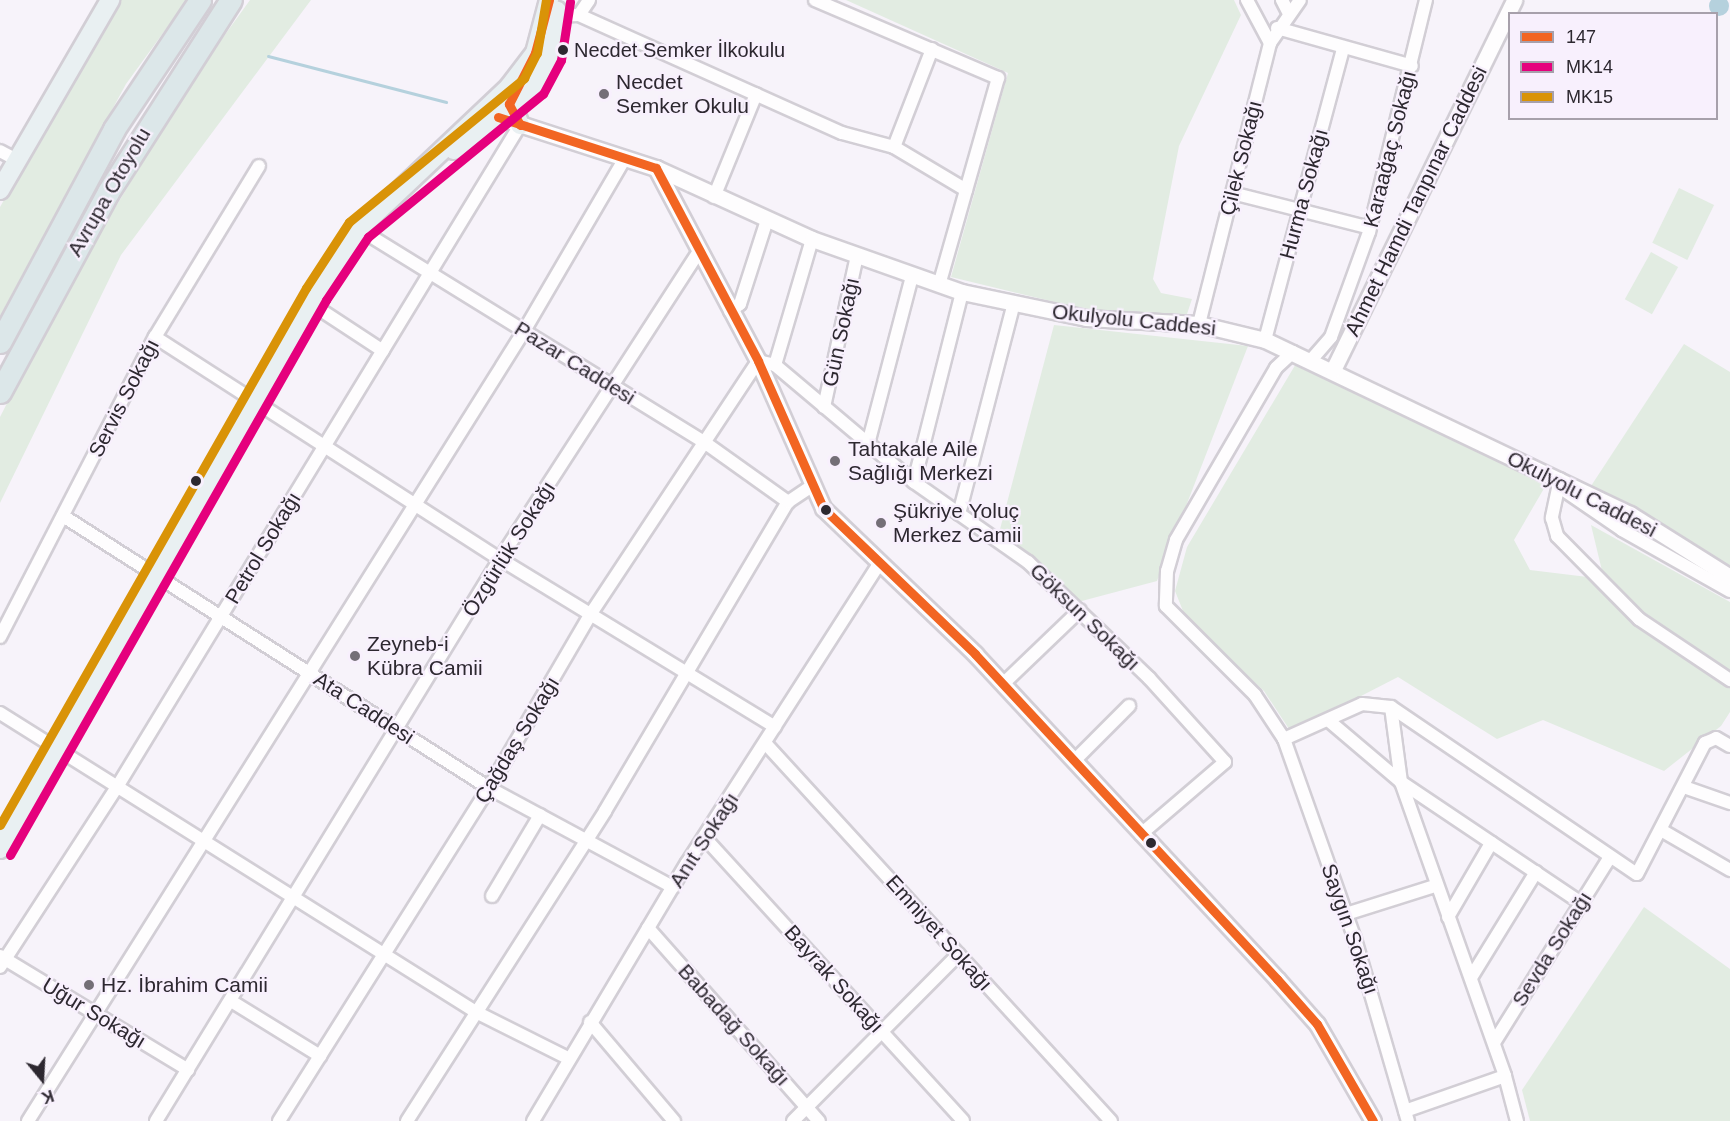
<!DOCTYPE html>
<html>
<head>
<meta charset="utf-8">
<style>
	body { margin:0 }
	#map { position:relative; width:1730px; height:1121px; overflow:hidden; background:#f7f3fa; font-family:Arial,sans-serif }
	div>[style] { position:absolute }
	.green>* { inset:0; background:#e2ece2; transform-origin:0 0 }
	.water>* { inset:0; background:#b5d1dd }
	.round { border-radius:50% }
	.stream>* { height:3px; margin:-1.5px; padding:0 1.5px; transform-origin:1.5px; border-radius:1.5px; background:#b5d1dd }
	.roads { filter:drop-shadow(2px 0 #d2ced5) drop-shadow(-2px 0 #d2ced5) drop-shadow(0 2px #d2ced5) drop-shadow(0 -2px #d2ced5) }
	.minor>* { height:12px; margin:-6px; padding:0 6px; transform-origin:6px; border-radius:6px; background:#fefdfe }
	.tertiary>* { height:15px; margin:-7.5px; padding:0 7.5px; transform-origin:7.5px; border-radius:7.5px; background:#fefdfe }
	.primary>* { height:18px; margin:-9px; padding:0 9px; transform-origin:9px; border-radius:9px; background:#e9f0f2 }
	.motorway>* { height:21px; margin:-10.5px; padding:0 10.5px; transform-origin:10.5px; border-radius:10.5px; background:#dce7e9 }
	.bus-1>* { height:9px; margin:-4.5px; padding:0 4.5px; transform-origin:4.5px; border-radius:4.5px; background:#f26522 }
	.bus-2>* { height:9px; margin:-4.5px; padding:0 4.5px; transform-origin:4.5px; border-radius:4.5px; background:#e5007d }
	.bus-3>* { height:9px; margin:-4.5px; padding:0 4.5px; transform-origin:4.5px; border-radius:4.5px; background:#d99307 }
	.dots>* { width:16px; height:16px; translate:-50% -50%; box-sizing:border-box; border:3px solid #f8f0fd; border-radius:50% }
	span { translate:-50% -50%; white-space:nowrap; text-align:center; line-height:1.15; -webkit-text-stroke:4.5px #f8f0fd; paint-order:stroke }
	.bus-label { font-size:20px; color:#2d2830 }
	.left { translate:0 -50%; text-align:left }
	.poi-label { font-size:21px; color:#2d2830 }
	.street-label { font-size:21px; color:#2d2830 }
	.legend { position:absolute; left:1508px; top:12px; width:210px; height:108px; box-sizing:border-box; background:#f8f0fd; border:2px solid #a7a0ab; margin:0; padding:8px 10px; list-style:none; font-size:18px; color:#2d2830 }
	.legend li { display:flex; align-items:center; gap:12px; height:30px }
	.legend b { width:30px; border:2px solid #a7a0ab }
	.north { position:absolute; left:12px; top:1049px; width:60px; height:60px; -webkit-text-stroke:4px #f8f0fd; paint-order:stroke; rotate:162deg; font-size:16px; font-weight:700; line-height:24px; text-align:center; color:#2d2830 }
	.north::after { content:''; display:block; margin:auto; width:21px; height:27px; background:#2d2830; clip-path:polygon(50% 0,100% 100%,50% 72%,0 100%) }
</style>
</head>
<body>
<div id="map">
	<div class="green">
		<div style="clip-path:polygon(119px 0,187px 0,126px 84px,0 316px,0 207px)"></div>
		<div style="clip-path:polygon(250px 0,311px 0,121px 255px,0 503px,0 417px,63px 293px,196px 75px)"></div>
		<div style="clip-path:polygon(846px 0,1234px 0,1241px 15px,1179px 146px,1153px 279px,1161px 293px,1192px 299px,1186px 317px,1088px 310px,951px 277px,1008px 73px)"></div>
		<div style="left:1679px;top:188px;width:39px;height:61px;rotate:26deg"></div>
		<div style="left:1651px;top:252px;width:31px;height:54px;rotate:29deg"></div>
		<div style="clip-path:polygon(1054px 325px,1248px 346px,1157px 581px,1078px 602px,999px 533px)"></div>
		<div style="clip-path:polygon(1684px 344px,1730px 372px,1730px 569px,1591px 486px)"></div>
		<div style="clip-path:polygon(1297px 362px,1546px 485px,1514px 540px,1530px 570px,1604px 579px,1591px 525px,1730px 602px,1730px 712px,1721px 726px,1664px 771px,1543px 720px,1497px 739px,1398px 677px,1291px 732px,1264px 691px,1187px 621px,1175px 591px,1187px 547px)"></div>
		<div style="clip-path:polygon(1644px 907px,1730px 969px,1730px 1121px,1530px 1121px,1522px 1090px)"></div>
	</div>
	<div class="water">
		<div class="round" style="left:1709px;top:-4px;width:20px;height:20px"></div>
	</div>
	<div class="stream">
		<div style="left:268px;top:56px;width:184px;rotate:14.5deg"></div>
	</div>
	<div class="roads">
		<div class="minor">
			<div style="left:815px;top:0;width:199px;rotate:23.1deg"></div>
			<div style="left:998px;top:78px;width:215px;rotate:105.9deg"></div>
			<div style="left:1247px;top:0;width:49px;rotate:61.9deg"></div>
			<div style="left:1282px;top:0;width:13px;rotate:63deg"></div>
			<div style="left:579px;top:15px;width:18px;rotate:-56deg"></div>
			<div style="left:551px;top:16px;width:28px;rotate:-2deg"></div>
			<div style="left:579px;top:15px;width:288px;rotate:24.2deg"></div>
			<div style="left:842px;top:133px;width:54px;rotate:15.1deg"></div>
			<div style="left:894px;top:147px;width:84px;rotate:30.8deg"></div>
			<div style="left:1277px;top:28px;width:140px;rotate:15.7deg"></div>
			<div style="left:894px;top:147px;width:105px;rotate:-68.8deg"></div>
			<div style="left:0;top:151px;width:19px;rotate:28deg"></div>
			<div style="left:1232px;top:193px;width:142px;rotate:14.2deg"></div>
			<div style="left:714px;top:197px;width:111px;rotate:-67.8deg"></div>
			<div style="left:359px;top:229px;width:409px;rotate:31.7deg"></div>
			<div style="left:707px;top:444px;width:100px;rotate:35.6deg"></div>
			<div style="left:310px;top:303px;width:87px;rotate:33.3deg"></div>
			<div style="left:730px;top:311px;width:12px;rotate:-35deg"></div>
			<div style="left:740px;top:304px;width:88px;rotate:-72.2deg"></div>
			<div style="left:1199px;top:324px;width:290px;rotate:-75.8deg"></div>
			<div style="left:1270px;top:43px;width:52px;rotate:-55.1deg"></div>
			<div style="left:155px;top:337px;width:410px;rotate:32.8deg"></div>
			<div style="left:500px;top:559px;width:322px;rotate:31.4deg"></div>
			<div style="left:1265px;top:340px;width:302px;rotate:-75deg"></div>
			<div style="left:1293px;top:352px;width:23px;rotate:137deg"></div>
			<div style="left:1276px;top:368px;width:199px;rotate:120.2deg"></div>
			<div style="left:1176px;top:540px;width:32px;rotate:106deg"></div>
			<div style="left:1167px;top:571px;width:35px;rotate:92deg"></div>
			<div style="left:1166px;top:606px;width:126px;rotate:45deg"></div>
			<div style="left:1255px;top:695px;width:53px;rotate:56.6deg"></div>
			<div style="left:1284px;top:739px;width:212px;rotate:70.5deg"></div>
			<div style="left:1355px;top:939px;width:190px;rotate:73.8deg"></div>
			<div style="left:1312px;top:359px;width:29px;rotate:-49deg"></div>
			<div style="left:1331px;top:337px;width:112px;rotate:-70.1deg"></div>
			<div style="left:1369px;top:232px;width:239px;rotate:-76.2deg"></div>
			<div style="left:775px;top:365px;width:131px;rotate:-73.6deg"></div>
			<div style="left:824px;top:407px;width:155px;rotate:-77.7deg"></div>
			<div style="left:868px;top:444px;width:174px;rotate:-75.3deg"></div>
			<div style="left:1560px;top:479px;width:40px;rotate:102deg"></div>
			<div style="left:1552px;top:518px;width:19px;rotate:74deg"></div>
			<div style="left:1557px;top:536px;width:117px;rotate:45.3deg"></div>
			<div style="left:1639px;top:619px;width:110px;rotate:33.8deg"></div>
			<div style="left:914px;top:482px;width:196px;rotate:-75.8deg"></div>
			<div style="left:1558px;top:486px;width:78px;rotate:34.5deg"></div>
			<div style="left:1622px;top:530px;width:124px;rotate:29.5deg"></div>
			<div style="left:959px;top:514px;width:218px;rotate:-75.4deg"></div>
			<div style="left:63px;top:516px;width:505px;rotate:32.56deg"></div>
			<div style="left:489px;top:788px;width:209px;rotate:28.3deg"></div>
			<div style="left:0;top:637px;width:338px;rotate:-62.7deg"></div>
			<div style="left:155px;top:337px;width:200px;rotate:-58.7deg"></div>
			<div style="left:1004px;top:683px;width:105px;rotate:-43.8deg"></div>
			<div style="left:1391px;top:707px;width:76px;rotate:82.4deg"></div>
			<div style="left:1401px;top:782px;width:312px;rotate:70.5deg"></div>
			<div style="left:1505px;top:1076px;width:106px;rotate:160.7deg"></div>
			<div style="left:0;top:713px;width:562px;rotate:32.14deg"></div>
			<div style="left:476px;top:1012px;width:103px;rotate:26.6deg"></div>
			<div style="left:1328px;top:720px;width:96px;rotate:40.3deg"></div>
			<div style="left:1401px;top:782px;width:217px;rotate:33.9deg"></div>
			<div style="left:1284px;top:739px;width:85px;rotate:-24.2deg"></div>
			<div style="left:1362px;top:704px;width:29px;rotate:6deg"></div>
			<div style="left:1391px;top:707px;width:297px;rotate:34.2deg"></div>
			<div style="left:1637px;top:874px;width:148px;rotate:-62.6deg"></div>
			<div style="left:1705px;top:743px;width:12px;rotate:-24deg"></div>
			<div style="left:1716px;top:738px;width:16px;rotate:30deg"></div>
			<div style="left:766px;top:744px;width:511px;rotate:47.54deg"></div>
			<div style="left:1074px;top:761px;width:78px;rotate:-45deg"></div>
			<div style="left:1684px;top:787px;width:49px;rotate:19.2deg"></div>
			<div style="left:1661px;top:830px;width:80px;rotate:30.1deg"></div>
			<div style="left:704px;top:837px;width:384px;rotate:47.6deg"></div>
			<div style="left:492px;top:896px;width:94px;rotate:-59.3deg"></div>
			<div style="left:1346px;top:914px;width:93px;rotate:-17.5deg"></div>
			<div style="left:1448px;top:917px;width:86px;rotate:-59.8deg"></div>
			<div style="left:648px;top:928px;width:258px;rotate:48.5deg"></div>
			<div style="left:0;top:956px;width:220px;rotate:31.2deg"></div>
			<div style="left:0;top:967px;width:215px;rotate:-57deg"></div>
			<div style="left:117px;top:787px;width:775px;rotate:-58.67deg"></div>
			<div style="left:1472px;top:976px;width:122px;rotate:-58.4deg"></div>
			<div style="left:231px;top:1001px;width:105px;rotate:31.7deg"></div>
			<div style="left:590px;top:1022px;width:130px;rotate:49.7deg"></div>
			<div style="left:1495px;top:1041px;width:217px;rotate:-58deg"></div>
			<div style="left:1505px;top:1076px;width:47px;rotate:75.1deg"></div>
			<div style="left:28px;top:1121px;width:933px;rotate:-57.88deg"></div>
			<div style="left:524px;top:331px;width:200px;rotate:-59.7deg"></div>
			<div style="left:156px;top:1121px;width:659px;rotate:-58.53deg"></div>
			<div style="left:500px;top:559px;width:364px;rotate:-57.1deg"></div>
			<div style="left:279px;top:1121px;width:394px;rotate:-57.8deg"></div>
			<div style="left:489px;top:788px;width:200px;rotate:-59.7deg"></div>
			<div style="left:590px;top:615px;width:305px;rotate:-56.5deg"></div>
			<div style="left:758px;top:361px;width:17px;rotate:13deg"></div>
			<div style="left:775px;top:365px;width:182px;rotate:40.1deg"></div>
			<div style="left:914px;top:482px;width:139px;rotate:35.1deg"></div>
			<div style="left:1028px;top:562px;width:168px;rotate:43.8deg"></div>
			<div style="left:1149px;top:678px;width:113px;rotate:47.9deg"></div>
			<div style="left:1225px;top:762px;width:111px;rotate:139.4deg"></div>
			<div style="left:407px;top:1121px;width:368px;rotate:-57.4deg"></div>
			<div style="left:605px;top:811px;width:359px;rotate:-59.4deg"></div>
			<div style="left:788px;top:502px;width:29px;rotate:-34deg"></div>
			<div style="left:533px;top:1121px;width:300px;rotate:-59.2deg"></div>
			<div style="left:687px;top:863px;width:358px;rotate:-57.3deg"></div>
			<div style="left:793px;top:1121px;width:235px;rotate:-45.2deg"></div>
		</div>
		<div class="tertiary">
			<div style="left:498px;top:117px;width:166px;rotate:17.9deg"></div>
			<div style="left:656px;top:168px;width:171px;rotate:24.5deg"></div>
			<div style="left:812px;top:239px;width:159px;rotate:19.5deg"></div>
			<div style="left:962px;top:292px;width:127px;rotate:11.8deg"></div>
			<div style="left:1086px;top:318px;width:113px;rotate:3deg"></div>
			<div style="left:1199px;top:324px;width:68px;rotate:13.6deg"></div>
			<div style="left:1265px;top:340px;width:404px;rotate:25.5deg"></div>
			<div style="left:1630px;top:514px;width:118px;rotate:32.2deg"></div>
			<div style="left:656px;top:168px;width:218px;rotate:62.1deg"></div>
			<div style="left:758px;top:361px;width:161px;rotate:66.1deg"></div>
			<div style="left:823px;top:508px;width:211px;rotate:43.8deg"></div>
			<div style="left:975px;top:654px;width:444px;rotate:47.1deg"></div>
			<div style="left:1277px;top:979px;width:60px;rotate:48.4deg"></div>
			<div style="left:1317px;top:1024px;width:112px;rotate:60deg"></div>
			<div style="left:1333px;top:370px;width:412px;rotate:-63.9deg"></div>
		</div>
		<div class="primary">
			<div style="left:510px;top:99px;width:28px;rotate:69deg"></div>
			<div style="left:454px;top:150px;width:102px;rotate:-38.7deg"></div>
			<div style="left:534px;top:86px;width:33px;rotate:-63deg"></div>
			<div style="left:549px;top:57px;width:47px;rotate:-80.1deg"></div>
			<div style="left:0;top:190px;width:220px;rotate:-59.9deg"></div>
			<div style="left:0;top:849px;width:628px;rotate:-60.41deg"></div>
			<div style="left:310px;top:303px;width:89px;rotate:-56.5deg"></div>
			<div style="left:359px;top:229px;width:207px;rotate:-43.4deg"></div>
			<div style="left:509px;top:87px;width:43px;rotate:-52.6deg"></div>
			<div style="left:535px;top:53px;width:55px;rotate:-75.2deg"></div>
		</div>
		<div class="motorway">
			<div style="left:0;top:342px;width:242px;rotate:-61.8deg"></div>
			<div style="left:114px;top:129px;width:155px;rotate:-56.3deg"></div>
			<div style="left:0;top:392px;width:227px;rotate:-61.6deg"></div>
			<div style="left:108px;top:192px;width:228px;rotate:-57.4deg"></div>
		</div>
	</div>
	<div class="bus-1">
		<div style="left:498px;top:117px;width:166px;rotate:17.9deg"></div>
		<div style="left:520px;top:125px;width:24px;rotate:-118deg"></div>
		<div style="left:509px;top:104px;width:57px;rotate:-63deg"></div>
		<div style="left:535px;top:53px;width:55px;rotate:-75.2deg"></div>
		<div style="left:656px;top:168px;width:218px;rotate:62.1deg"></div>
		<div style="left:758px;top:361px;width:161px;rotate:66.1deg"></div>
		<div style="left:823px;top:508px;width:211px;rotate:43.8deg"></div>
		<div style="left:975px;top:654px;width:444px;rotate:47.1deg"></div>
		<div style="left:1277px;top:979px;width:60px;rotate:48.4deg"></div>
		<div style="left:1317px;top:1024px;width:112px;rotate:60deg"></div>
	</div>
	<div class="bus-2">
		<div style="left:10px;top:855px;width:639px;rotate:-60.34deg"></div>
		<div style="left:326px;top:300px;width:76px;rotate:-56.3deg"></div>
		<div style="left:368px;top:237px;width:226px;rotate:-39.3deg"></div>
		<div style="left:543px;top:94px;width:38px;rotate:-62deg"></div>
		<div style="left:561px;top:60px;width:59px;rotate:-81.2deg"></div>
	</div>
	<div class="bus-3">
		<div style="left:0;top:825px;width:618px;rotate:-60.32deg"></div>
		<div style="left:306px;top:288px;width:79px;rotate:-56.9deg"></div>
		<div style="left:349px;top:222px;width:227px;rotate:-39.4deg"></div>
		<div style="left:524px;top:78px;width:28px;rotate:-63deg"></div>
		<div style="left:537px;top:53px;width:54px;rotate:-80.4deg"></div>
	</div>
	<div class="dots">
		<div style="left:563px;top:50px;background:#2d2830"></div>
		<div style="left:604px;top:94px;background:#746f77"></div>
		<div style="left:835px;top:461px;background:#746f77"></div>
		<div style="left:196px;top:481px;background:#2d2830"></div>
		<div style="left:826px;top:510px;background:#2d2830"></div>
		<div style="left:881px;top:523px;background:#746f77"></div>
		<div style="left:355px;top:656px;background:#746f77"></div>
		<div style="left:1151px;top:843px;background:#2d2830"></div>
		<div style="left:89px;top:985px;background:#746f77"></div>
	</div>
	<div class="bus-label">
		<span class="left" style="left:574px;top:50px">Necdet Semker İlkokulu</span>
	</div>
	<div class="poi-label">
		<span class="left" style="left:616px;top:94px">Necdet<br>Semker Okulu</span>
		<span class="left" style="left:848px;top:461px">Tahtakale Aile<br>Sağlığı Merkezi</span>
		<span class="left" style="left:893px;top:523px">Şükriye Yoluç<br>Merkez Camii</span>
		<span class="left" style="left:367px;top:656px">Zeyneb-i<br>Kübra Camii</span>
		<span class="left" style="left:101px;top:985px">Hz. İbrahim Camii</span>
	</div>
	<div class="street-label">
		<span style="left:1390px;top:149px;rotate:-76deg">Karaağaç Sokağı</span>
		<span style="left:1241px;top:158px;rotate:-76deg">Çilek Sokağı</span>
		<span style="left:109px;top:192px;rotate:-60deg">Avrupa Otoyolu</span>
		<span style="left:1304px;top:194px;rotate:-75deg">Hurma Sokağı</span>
		<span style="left:1416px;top:201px;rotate:-64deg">Ahmet Hamdi Tanpınar Caddesi</span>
		<span style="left:1134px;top:320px;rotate:6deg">Okulyolu Caddesi</span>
		<span style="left:841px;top:332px;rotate:-78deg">Gün Sokağı</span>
		<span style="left:575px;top:363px;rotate:32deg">Pazar Caddesi</span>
		<span style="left:124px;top:398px;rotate:-63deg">Servis Sokağı</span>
		<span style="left:1582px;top:494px;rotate:27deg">Okulyolu Caddesi</span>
		<span style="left:263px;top:548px;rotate:-59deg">Petrol Sokağı</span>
		<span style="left:509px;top:549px;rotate:-58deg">Özgürlük Sokağı</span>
		<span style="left:1085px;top:617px;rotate:44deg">Göksun Sokağı</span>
		<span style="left:364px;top:708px;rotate:33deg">Ata Caddesi</span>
		<span style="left:517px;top:740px;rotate:-59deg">Çağdaş Sokağı</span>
		<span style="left:704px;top:840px;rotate:-57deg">Anıt Sokağı</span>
		<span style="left:1350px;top:929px;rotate:71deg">Saygın Sokağı</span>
		<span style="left:939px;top:933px;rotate:48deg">Emniyet Sokağı</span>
		<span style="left:1552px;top:949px;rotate:-58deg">Sevda Sokağı</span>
		<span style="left:834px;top:979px;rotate:48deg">Bayrak Sokağı</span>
		<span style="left:94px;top:1013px;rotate:31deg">Uğur Sokağı</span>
		<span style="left:734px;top:1025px;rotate:48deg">Babadağ Sokağı</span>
	</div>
	<ul class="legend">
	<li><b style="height:8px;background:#f26522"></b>147</li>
	<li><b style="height:8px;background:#e5007d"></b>MK14</li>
	<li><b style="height:8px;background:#d99307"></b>MK15</li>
	</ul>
	<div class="north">K</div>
</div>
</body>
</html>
